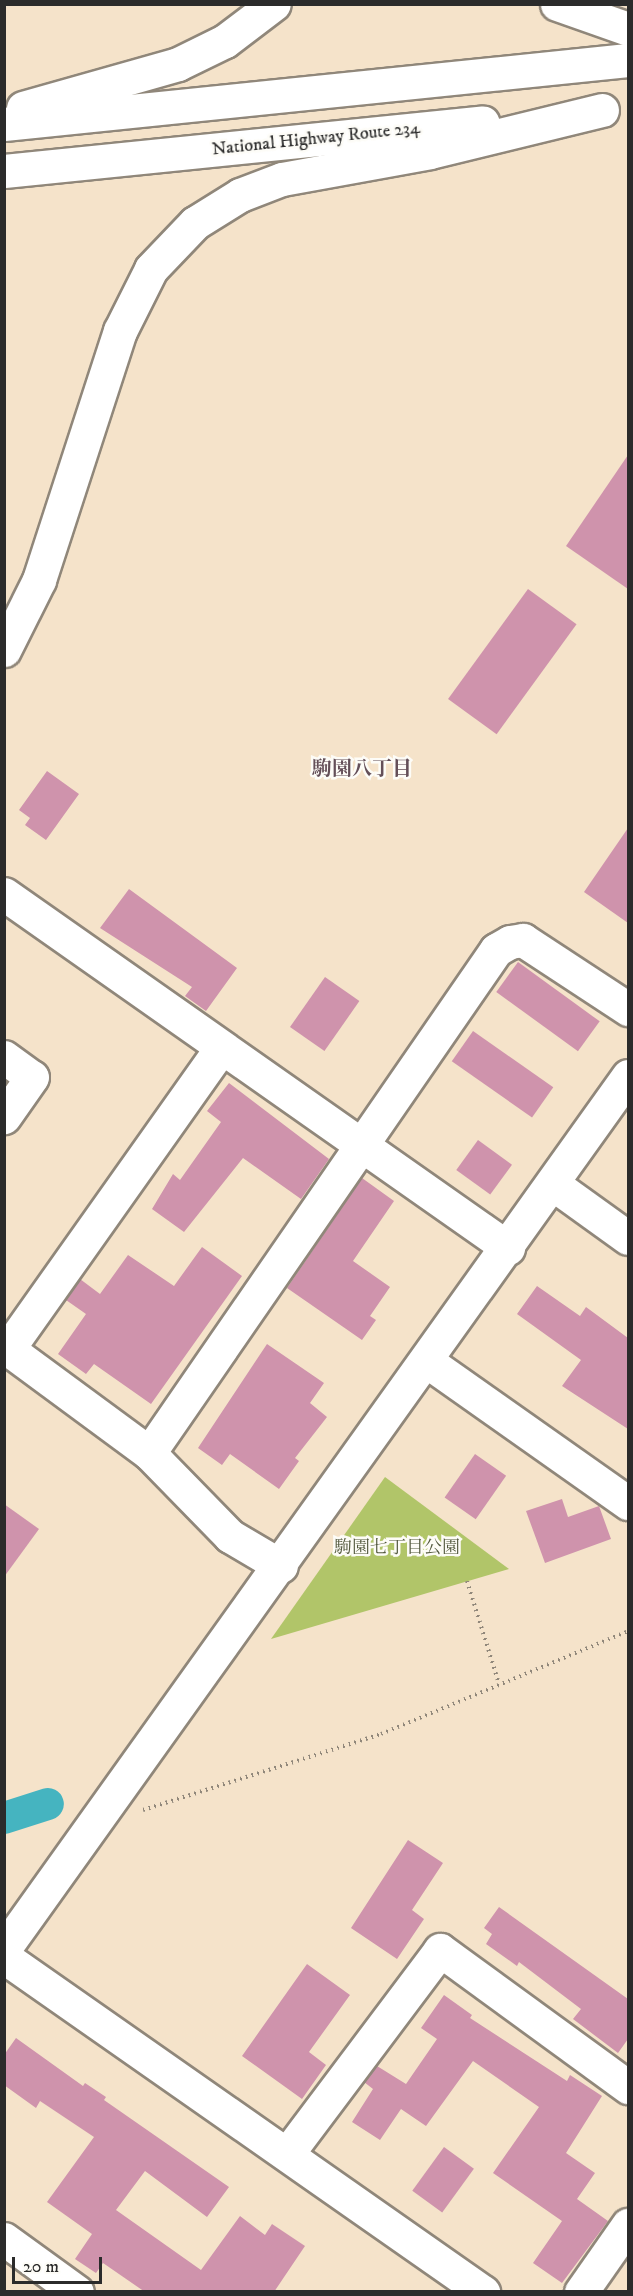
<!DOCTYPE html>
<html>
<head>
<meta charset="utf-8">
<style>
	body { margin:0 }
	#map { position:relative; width:633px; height:2296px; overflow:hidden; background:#f5e3ca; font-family:"IM FELL DW Pica","Noto Serif JP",serif }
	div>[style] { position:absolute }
	.green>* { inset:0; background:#b1c569 }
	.canal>* { height:32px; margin:-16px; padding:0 16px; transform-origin:16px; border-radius:16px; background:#45b4c0 }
	.building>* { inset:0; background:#cf93ac; transform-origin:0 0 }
	.path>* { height:4px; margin-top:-2px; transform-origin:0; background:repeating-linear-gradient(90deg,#90877a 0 1.5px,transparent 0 6px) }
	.roads { filter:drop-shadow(2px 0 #90877a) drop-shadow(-2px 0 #90877a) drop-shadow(0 2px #90877a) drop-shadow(0 -2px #90877a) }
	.minor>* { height:33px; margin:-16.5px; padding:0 16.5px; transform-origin:16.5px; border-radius:16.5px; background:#fff }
	.highway>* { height:33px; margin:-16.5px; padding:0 16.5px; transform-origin:16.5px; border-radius:16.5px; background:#fff }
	span { translate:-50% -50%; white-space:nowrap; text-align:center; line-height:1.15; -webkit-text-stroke:5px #fdfcf7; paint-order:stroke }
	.street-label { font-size:18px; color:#2b2b2b }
	.park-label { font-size:18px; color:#53593e }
	.neighbourhood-label { font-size:20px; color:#644f58; font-weight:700 }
	.frame { position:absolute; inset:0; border:6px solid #2b2b2b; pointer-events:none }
	.scale { position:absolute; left:12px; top:2257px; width:90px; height:27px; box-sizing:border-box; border:3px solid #2b2b2b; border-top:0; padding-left:8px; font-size:18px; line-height:21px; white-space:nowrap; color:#2b2b2b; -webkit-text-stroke:4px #fdfcf7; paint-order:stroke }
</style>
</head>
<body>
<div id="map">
	<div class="green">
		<div style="clip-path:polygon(385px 1477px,509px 1569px,271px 1639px)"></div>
	</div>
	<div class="canal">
		<div style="left:4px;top:1818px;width:46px;rotate:-17.7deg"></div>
	</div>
	<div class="building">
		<div style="clip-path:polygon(628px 455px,628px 589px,566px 546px)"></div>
		<div style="left:528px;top:589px;width:60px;height:136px;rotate:36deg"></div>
		<div style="clip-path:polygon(47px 771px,79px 794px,46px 840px,25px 825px,30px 818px,19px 810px)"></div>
		<div style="clip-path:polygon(628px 828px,628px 923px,584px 892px)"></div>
		<div style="clip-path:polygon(129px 889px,237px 968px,206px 1011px,185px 996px,192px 987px,100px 928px)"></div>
		<div style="left:518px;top:962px;width:101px;height:37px;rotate:36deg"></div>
		<div style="left:325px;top:977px;width:42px;height:61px;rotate:35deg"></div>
		<div style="left:473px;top:1031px;width:98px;height:37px;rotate:35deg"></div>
		<div style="clip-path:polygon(229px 1083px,329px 1159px,301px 1199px,243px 1158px,184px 1232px,152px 1209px,173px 1174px,180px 1180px,221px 1122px,207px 1111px)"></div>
		<div style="left:478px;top:1140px;width:42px;height:37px;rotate:36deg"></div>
		<div style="clip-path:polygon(362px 1178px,394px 1201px,353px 1261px,390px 1287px,370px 1316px,376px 1320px,362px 1340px,287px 1288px)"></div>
		<div style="clip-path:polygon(202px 1247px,242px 1276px,151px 1404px,94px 1364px,86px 1374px,58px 1354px,86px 1314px,66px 1300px,80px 1279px,100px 1294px,128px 1255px,174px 1286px)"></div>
		<div style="clip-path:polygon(537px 1286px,580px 1316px,586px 1307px,628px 1338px,628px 1429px,562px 1386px,581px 1360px,517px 1314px)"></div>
		<div style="clip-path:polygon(267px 1344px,324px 1383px,310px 1403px,327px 1417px,295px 1458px,299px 1461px,279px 1489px,230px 1454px,222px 1465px,198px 1448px)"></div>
		<div style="left:475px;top:1454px;width:38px;height:53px;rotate:35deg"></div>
		<div style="clip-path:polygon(562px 1499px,568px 1517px,599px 1506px,611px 1539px,545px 1563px,526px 1511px)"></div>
		<div style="clip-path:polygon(4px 1504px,39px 1529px,4px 1577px)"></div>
		<div style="clip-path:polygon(408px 1840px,443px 1863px,412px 1910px,424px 1919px,397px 1959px,351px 1928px)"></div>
		<div style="clip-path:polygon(499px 1907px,628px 1999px,628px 2039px,618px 2053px,573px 2019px,581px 2009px,519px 1962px,517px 1966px,486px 1944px,492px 1934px,484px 1928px)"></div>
		<div style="clip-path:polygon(307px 1964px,350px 1995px,309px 2052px,326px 2065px,302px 2099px,242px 2056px)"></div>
		<div style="clip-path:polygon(444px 1995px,472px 2015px,470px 2018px,567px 2081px,570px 2075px,602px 2096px,566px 2153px,595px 2173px,577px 2199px,608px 2221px,562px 2283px,533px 2263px,562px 2221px,493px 2173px,539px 2107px,473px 2061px,426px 2126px,401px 2109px,380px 2140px,352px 2122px,373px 2089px,364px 2082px,377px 2066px,406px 2084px,437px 2039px,421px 2028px)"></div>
		<div style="clip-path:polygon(16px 2038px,83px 2086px,85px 2083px,106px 2097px,104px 2100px,229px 2187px,207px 2217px,145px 2171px,116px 2210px,201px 2270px,240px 2216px,265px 2235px,272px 2224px,305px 2246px,274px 2292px,145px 2292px,103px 2263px,96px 2273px,75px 2259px,92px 2234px,47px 2202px,94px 2137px,40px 2101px,36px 2108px,4px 2085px,4px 2055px)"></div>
		<div style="left:444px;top:2147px;width:37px;height:54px;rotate:36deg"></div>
	</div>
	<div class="path">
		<div style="left:467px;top:1581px;width:108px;rotate:72.7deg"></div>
		<div style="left:143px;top:1810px;width:250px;rotate:-17.7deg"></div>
		<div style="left:381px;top:1734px;width:268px;rotate:-22.6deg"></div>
	</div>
	<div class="roads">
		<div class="minor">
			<div style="left:4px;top:894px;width:616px;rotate:35.08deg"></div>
			<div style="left:221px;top:1048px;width:369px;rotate:125.3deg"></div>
			<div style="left:8px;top:1349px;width:175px;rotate:36.4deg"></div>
			<div style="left:149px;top:1453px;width:116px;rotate:45.7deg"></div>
			<div style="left:230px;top:1536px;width:59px;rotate:30.5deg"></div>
			<div style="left:4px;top:1057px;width:34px;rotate:36deg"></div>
			<div style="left:32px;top:1077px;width:49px;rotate:125deg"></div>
			<div style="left:553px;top:1184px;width:92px;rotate:35.8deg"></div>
			<div style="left:428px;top:1362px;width:245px;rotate:35.2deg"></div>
			<div style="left:149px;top:1453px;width:611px;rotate:-55.4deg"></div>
			<div style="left:496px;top:950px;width:16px;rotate:-30deg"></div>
			<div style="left:510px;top:942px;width:13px;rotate:-9deg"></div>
			<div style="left:523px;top:940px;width:126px;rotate:33.3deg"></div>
			<div style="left:4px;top:1949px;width:1073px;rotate:-54.44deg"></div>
			<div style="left:4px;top:1957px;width:585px;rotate:34.97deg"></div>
			<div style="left:287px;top:2154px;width:255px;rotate:-53.1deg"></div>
			<div style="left:440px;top:1950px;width:233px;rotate:36.1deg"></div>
			<div style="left:4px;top:2239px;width:90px;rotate:36deg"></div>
			<div style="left:581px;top:2292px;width:82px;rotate:-55deg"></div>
		</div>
		<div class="highway">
			<div style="left:557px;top:4px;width:75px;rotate:19.4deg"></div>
			<div style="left:23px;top:108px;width:161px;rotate:-15.8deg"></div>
			<div style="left:178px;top:64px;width:52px;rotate:-26.1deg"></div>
			<div style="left:225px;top:41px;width:61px;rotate:-37.1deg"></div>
			<div style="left:4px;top:124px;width:627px;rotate:-5.86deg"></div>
			<div style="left:4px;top:171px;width:481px;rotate:-5.8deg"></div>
			<div style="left:4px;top:650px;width:78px;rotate:-63.4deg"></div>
			<div style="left:39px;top:580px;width:262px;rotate:-72deg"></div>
			<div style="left:120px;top:331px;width:69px;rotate:-63.4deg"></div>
			<div style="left:151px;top:269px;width:64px;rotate:-46.3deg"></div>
			<div style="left:195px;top:223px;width:53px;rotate:-31.9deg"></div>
			<div style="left:240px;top:195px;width:45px;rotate:-20.9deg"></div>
			<div style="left:282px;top:179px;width:150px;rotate:-10.3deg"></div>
			<div style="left:430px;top:152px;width:177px;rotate:-13.7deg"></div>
		</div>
	</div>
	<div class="street-label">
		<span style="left:316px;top:139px;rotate:-6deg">National Highway Route 234</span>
	</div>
	<div class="park-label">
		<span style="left:397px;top:1548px">駒園七丁目公園</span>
	</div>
	<div class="neighbourhood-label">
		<span style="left:362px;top:769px">駒園八丁目</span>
	</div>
	<div class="frame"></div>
	<div class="scale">20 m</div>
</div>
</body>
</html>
